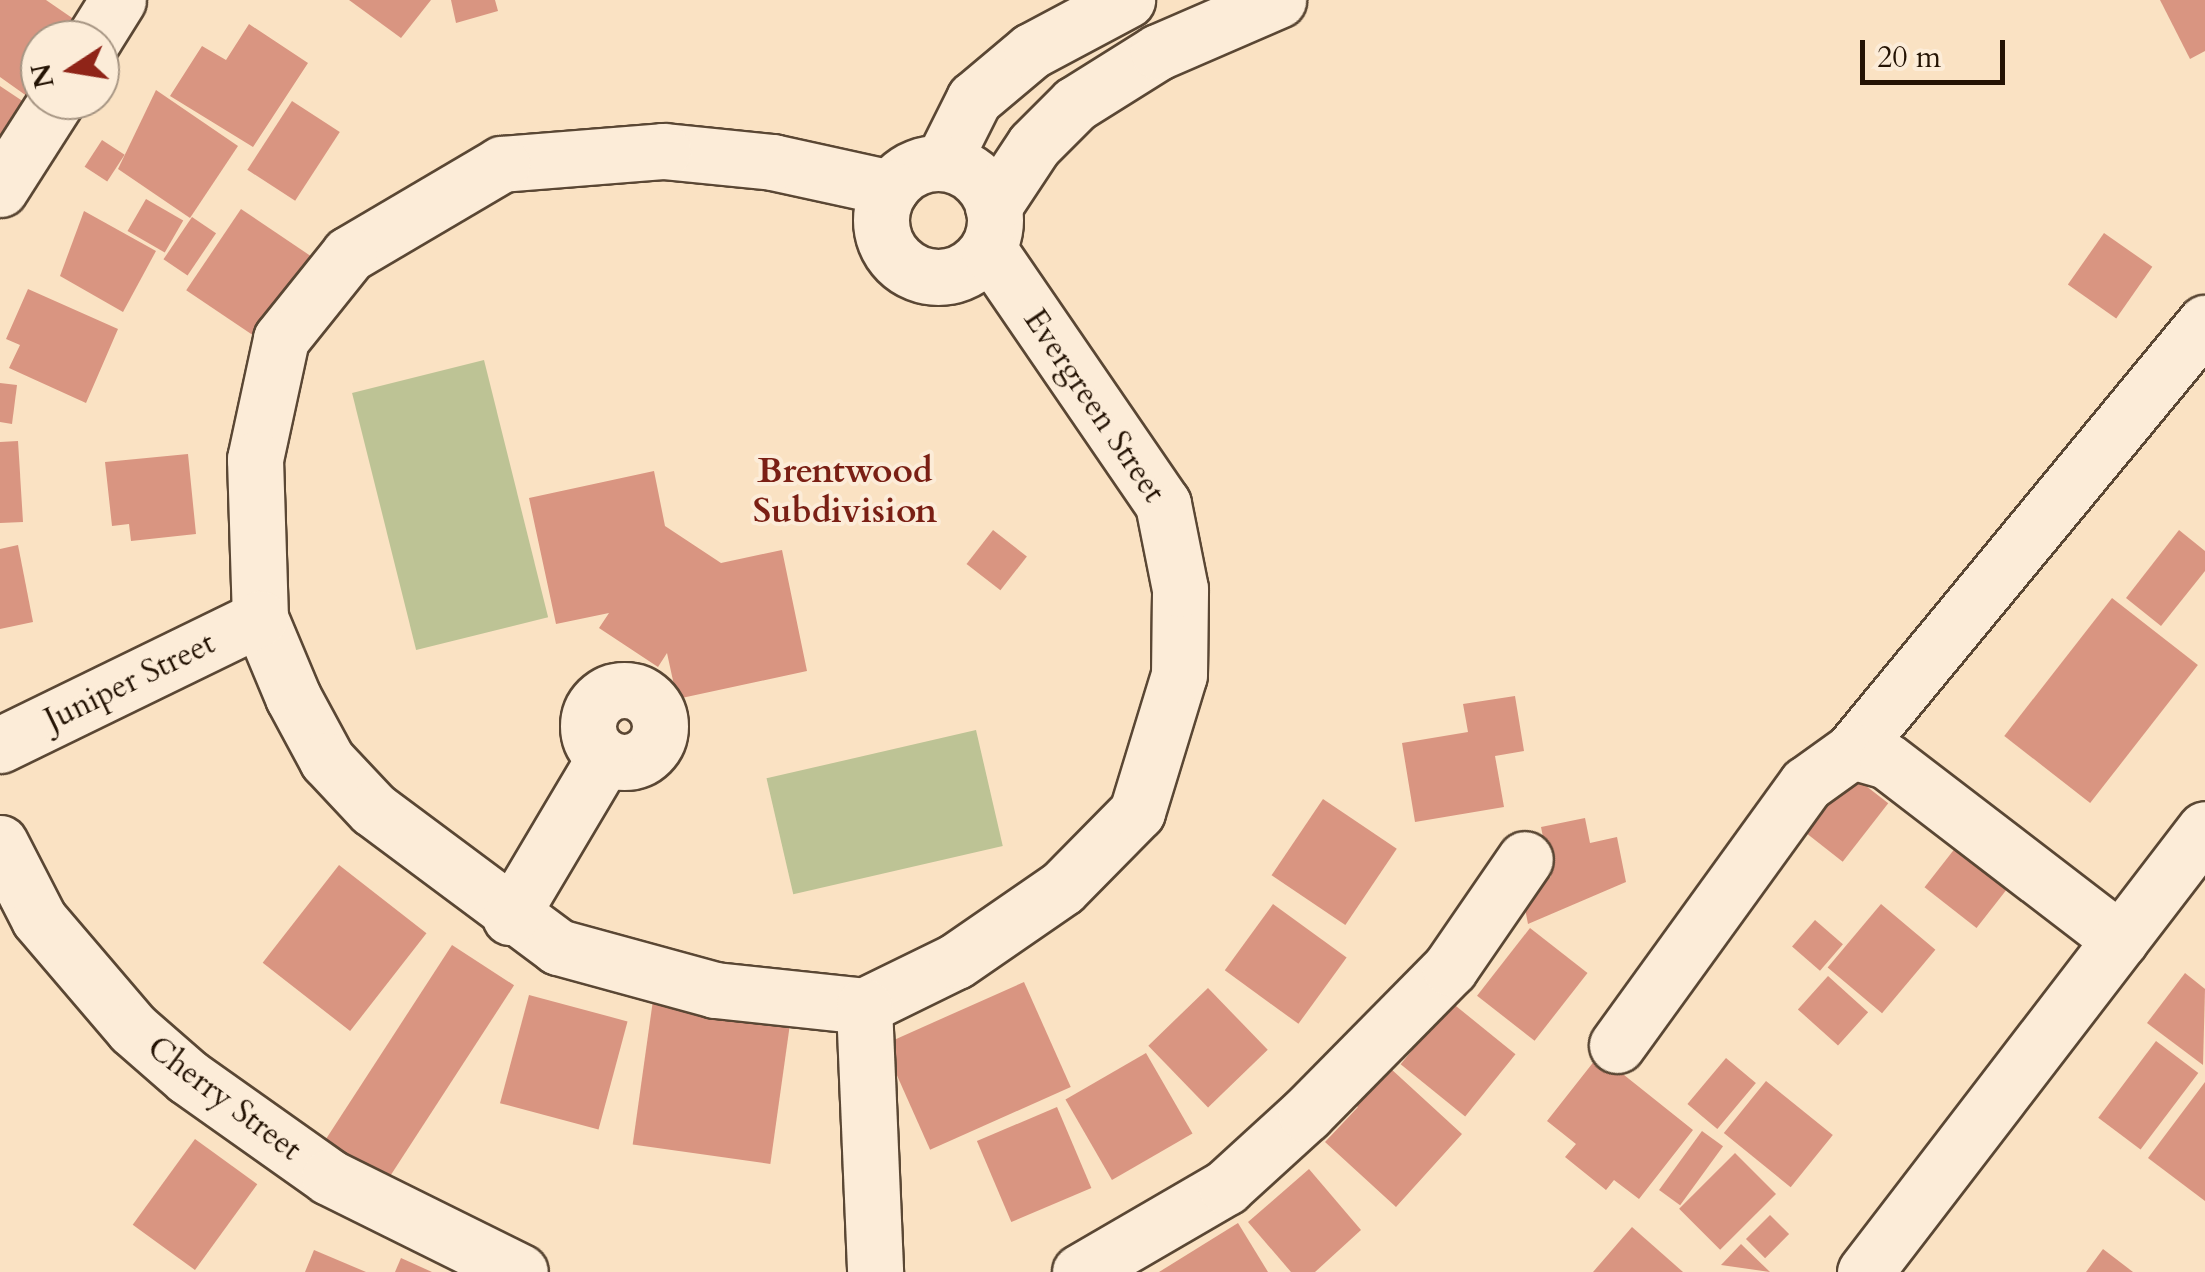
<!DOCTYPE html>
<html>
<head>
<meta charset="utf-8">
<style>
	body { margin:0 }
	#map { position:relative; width:2205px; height:1272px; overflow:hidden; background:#fae2c3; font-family:Cardo,serif }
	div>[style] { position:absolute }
	.green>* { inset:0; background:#bdc395; transform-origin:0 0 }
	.building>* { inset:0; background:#d99581; transform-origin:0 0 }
	.roads { filter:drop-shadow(2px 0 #5a4734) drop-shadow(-2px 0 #5a4734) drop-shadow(0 2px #5a4734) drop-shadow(0 -2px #5a4734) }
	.minor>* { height:55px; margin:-27.5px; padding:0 27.5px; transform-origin:27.5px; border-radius:27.5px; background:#fcecd8 }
	.minor>.ring { margin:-27.5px; padding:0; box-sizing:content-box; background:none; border:55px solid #fcecd8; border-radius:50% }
	span { translate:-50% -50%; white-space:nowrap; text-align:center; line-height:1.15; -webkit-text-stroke:8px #fcecd8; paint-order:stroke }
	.street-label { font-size:32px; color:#241304 }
	.neighbourhood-label { font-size:35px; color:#7a1f14; font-weight:700 }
	.north { position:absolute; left:20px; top:20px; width:100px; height:100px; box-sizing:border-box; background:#fcecd8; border:2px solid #a69583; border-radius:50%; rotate:258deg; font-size:28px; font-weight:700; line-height:40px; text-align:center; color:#241304 }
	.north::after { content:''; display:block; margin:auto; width:35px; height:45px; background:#8f2418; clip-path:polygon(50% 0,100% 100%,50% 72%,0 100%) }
	.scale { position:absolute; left:1860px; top:40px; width:145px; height:45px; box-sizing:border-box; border:5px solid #241304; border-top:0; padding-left:12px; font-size:30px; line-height:35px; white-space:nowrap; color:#241304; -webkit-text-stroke:8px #fcecd8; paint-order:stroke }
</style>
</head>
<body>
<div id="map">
	<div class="green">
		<div style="left:484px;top:360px;width:265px;height:136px;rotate:76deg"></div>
		<div style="left:976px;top:730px;width:119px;height:215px;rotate:77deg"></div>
	</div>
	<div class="building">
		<div style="clip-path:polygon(0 0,46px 0,78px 22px,66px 40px,40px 40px,38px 104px,0 77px)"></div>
		<div style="clip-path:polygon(349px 0,431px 0,401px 38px)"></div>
		<div style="clip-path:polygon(451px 0,495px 0,498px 11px,456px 23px)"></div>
		<div style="clip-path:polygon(2160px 0,2205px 0,2205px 51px,2190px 59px)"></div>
		<div style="clip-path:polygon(249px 24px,308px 63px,253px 147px,170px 96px,202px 46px,226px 60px)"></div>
		<div style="clip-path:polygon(0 86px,36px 110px,0 165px)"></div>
		<div style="clip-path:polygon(156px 90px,238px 146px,190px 218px,118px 169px)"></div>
		<div style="left:292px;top:101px;width:57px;height:82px;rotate:33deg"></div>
		<div style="left:102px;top:140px;width:27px;height:32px;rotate:33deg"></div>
		<div style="left:146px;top:199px;width:43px;height:37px;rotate:30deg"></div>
		<div style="left:241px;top:209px;width:93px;height:98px;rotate:34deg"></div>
		<div style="clip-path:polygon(84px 211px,156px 251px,123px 312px,60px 276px)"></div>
		<div style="left:192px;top:217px;width:29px;height:51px;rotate:34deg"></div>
		<div style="left:2104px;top:233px;width:59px;height:63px;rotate:35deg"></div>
		<div style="clip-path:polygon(28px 289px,118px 329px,86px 403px,9px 368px,20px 345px,6px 339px)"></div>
		<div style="clip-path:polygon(0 383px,17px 385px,12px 424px,0 422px)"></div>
		<div style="clip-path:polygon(18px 441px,23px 522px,0 523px,0 442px)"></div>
		<div style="clip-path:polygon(188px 454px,196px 534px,131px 541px,129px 524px,112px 526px,105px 462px)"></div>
		<div style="clip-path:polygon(654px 471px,665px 526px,721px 563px,782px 550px,807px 671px,677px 699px,667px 653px,658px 667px,599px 628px,609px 613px,556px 624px,529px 498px)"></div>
		<div style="left:993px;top:530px;width:43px;height:43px;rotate:38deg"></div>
		<div style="clip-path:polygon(2179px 530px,2205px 551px,2205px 571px,2161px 626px,2126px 598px)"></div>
		<div style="clip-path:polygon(18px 545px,33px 622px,0 629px,0 549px)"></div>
		<div style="left:2112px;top:598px;width:109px;height:175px;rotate:38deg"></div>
		<div style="clip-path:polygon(1515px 696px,1524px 751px,1495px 756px,1504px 807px,1415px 822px,1402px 743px,1468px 732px,1463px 704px)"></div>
		<div style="left:1852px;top:775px;width:46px;height:74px;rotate:38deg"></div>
		<div style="left:1323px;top:799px;width:89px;height:92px;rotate:34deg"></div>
		<div style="clip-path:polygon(1585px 818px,1590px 843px,1617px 837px,1626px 882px,1528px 924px,1520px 883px,1551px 877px,1541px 827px)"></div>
		<div style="left:1967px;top:833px;width:66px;height:69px;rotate:38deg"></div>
		<div style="left:339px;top:865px;width:111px;height:124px;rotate:38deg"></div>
		<div style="left:1273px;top:904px;width:91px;height:82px;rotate:36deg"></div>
		<div style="left:1881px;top:904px;width:71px;height:83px;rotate:40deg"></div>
		<div style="left:1815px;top:920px;width:37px;height:35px;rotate:41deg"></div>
		<div style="left:1530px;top:928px;width:73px;height:86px;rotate:38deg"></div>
		<div style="left:452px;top:945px;width:74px;height:237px;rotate:33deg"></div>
		<div style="clip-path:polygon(2185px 973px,2205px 989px,2203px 1065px,2147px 1023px)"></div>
		<div style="left:1828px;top:976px;width:54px;height:45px;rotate:42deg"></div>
		<div style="left:1024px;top:982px;width:115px;height:154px;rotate:66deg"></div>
		<div style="left:1208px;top:988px;width:86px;height:83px;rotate:46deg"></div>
		<div style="left:529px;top:995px;width:102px;height:112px;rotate:15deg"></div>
		<div style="left:653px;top:1000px;width:139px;height:146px;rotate:8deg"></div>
		<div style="left:1451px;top:1002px;width:83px;height:80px;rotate:39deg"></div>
		<div style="left:2156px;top:1041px;width:53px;height:96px;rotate:37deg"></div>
		<div style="left:1146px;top:1053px;width:93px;height:93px;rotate:60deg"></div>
		<div style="clip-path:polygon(1599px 1055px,1693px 1130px,1639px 1199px,1614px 1180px,1606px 1190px,1565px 1157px,1576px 1144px,1547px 1121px)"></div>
		<div style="clip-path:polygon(1378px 1057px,1462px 1134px,1396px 1207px,1325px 1142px,1358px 1107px,1343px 1094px)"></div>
		<div style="left:1726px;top:1058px;width:39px;height:60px;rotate:40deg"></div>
		<div style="left:1766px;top:1081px;width:86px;height:67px;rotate:39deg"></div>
		<div style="clip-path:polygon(2205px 1082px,2205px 1201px,2148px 1158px)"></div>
		<div style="left:1057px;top:1107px;width:88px;height:87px;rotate:67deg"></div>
		<div style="left:1702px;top:1131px;width:26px;height:73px;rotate:36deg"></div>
		<div style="left:195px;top:1139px;width:77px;height:106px;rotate:36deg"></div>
		<div style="left:1735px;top:1153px;width:58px;height:79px;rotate:45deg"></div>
		<div style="clip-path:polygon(1309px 1169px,1361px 1230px,1315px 1272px,1291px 1272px,1248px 1222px)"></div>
		<div style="left:1770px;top:1215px;width:27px;height:34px;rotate:45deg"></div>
		<div style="clip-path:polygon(1238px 1223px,1268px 1272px,1159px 1272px)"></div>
		<div style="clip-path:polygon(1632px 1227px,1683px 1272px,1593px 1272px)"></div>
		<div style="clip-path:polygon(1741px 1244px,1770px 1272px,1721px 1265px)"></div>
		<div style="clip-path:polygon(2103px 1249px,2133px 1272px,2086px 1272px)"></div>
		<div style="clip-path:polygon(314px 1250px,366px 1272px,305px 1272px)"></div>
		<div style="clip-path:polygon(401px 1258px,432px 1272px,395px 1272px)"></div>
	</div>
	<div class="roads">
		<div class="minor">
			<div style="left:93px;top:40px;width:47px;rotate:-58deg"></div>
			<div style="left:942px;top:163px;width:72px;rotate:-63.4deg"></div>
			<div style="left:974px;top:99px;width:75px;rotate:-40.1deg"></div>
			<div style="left:1031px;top:51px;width:109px;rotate:-28deg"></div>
			<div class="ring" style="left:881px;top:163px;width:59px;height:59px"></div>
			<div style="left:891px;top:188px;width:121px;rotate:-167.6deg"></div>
			<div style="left:773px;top:162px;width:111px;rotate:-174.3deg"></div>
			<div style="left:663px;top:151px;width:162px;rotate:175.4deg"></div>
			<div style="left:502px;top:164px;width:178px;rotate:149.5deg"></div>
			<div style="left:349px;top:254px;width:109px;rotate:128.7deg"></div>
			<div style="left:281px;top:339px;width:123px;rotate:102.2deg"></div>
			<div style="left:255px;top:459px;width:159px;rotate:88.2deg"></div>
			<div style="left:260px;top:618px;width:86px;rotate:67.3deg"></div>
			<div style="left:293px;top:697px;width:72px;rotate:61.6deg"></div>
			<div style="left:327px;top:760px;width:67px;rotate:46.8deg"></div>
			<div style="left:373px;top:809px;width:231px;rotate:36.7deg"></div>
			<div style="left:558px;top:947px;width:163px;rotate:15.3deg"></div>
			<div style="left:715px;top:990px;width:150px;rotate:6.1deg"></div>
			<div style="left:864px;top:1006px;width:102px;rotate:-26.1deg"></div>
			<div style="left:956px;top:961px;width:129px;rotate:-34.6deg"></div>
			<div style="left:1062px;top:888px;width:107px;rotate:-45.4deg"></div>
			<div style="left:1137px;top:812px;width:143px;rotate:-73deg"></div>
			<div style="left:1179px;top:675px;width:86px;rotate:-89.3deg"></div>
			<div style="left:1180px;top:589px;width:87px;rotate:-101.3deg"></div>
			<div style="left:1163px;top:504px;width:310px;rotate:-124.4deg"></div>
			<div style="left:0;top:189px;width:106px;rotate:-57.4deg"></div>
			<div style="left:993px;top:207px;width:74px;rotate:-56.5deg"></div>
			<div style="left:1034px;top:145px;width:58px;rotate:-45deg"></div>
			<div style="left:1075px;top:104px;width:98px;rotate:-32.1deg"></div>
			<div style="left:1158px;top:52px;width:131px;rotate:-23.4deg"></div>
			<div class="ring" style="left:588px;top:690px;width:17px;height:17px"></div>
			<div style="left:0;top:745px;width:289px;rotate:-26deg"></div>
			<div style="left:1852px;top:751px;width:555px;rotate:-50.49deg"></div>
			<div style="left:0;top:843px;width:85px;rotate:62.8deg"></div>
			<div style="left:39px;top:919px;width:145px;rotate:49.5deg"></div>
			<div style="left:133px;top:1029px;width:73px;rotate:41.1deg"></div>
			<div style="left:188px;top:1077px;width:173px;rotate:35.3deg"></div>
			<div style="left:329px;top:1177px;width:213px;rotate:26.4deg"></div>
			<div style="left:510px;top:917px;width:186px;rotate:-59.3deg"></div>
			<div style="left:864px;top:1006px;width:266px;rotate:87.6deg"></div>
			<div style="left:1617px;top:1045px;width:322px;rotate:-54.1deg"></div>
			<div style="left:1806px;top:784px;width:57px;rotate:-35.7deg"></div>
			<div style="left:1852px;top:751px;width:36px;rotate:16deg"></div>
			<div style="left:1887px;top:761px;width:294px;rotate:37.5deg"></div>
			<div style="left:1080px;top:1272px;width:169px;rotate:-30.2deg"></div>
			<div style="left:1226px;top:1187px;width:108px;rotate:-42.4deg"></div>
			<div style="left:1306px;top:1114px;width:205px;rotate:-45.4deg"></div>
			<div style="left:1450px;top:968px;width:132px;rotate:-55.5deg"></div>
			<div style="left:1865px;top:1272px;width:558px;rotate:-52.49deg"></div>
		</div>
	</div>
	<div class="street-label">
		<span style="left:1094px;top:406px;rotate:56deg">Evergreen Street</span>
		<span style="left:130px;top:682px;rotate:-26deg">Juniper Street</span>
		<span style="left:224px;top:1099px;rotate:37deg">Cherry Street</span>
	</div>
	<div class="neighbourhood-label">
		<span style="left:845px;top:491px">Brentwood<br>Subdivision</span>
	</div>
	<div class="north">N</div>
	<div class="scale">20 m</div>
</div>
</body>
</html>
